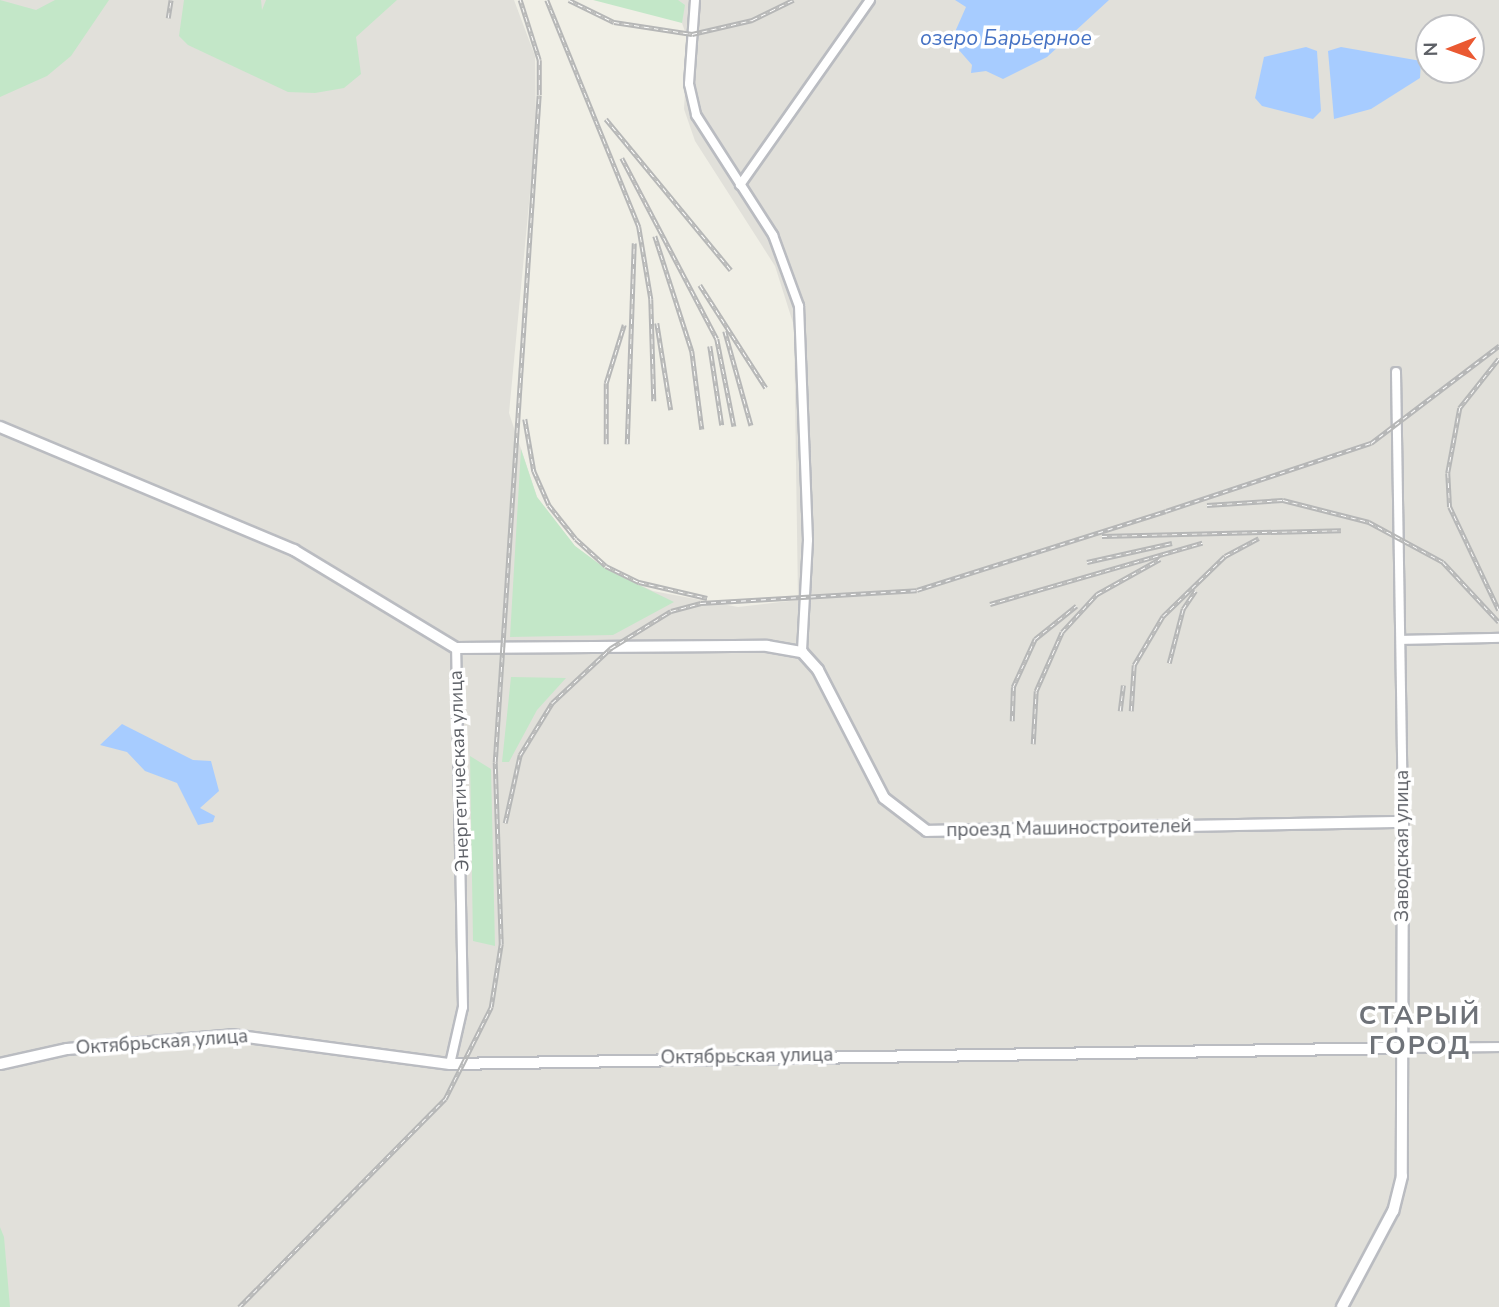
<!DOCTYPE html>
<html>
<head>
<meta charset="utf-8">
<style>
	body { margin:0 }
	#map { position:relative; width:1499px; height:1307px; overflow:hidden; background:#f0efe6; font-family:"Nunito Sans",sans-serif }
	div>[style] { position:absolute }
	.industrial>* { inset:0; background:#e1e0da }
	.green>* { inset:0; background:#c3e7c8 }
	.water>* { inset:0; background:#a7ccff }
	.roads { filter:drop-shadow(2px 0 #babcc1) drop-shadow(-2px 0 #babcc1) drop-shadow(0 2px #babcc1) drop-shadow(0 -2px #babcc1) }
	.street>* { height:8px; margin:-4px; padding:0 4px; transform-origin:4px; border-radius:4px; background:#fff }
	.secondary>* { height:10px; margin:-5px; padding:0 5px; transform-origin:5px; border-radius:5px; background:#fff }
	.rail>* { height:4.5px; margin-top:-2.25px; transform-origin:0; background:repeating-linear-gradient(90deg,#fff 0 5px,#b6b7b7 0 10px); box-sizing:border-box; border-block:2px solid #b6b7b7 }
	span { translate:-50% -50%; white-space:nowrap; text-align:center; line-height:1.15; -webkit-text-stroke:7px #fff; paint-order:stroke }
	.street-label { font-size:19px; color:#5d6066 }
	.water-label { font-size:21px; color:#4773c4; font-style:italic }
	.district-label { font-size:26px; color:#6e7278; font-weight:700; letter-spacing:2px }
	.north { position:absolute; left:1415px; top:14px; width:70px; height:70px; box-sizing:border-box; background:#fff; border:2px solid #bebfc2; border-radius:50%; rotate:269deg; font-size:19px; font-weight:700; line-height:28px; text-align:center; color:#5d6066 }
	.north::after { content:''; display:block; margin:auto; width:24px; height:32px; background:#ea5932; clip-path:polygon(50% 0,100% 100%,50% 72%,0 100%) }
</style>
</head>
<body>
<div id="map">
	<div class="industrial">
		<div style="clip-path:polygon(evenodd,0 0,514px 0,535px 56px,536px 130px,509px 413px,537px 497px,575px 546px,606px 569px,653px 591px,738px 607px,798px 600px,794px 326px,775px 266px,695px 141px,684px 109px,688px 40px,682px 23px,656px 0,1499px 0,1499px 1307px,0 1307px,0 0,1429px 28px,1471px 28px,1471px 70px,1429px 70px,1429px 28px)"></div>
	</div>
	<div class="green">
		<div style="clip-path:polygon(0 0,36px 10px,55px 0,109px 0,71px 56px,47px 76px,0 97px)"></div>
		<div style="clip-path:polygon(184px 0,261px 0,262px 10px,266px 0,397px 0,356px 37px,361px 74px,344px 88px,315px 93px,288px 92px,188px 45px,179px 36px)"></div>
		<div style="clip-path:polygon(593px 0,678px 0,685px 5px,682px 23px)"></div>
		<div style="clip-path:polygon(521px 449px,537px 497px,575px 546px,606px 569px,674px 602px,613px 635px,510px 637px)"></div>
		<div style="clip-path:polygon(511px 677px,566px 678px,537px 710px,509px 762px,502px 762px)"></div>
		<div style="clip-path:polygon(470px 756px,491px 769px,495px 946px,473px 941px)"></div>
		<div style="clip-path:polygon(0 1227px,4px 1237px,10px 1307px,0 1307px)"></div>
	</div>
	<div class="water">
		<div style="clip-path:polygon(955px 0,1109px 0,1047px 57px,1003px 79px,986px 71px,971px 73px,972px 65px,951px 41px,966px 7px)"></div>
		<div style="clip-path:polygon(1306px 47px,1317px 51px,1321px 111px,1313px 119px,1262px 106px,1255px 98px,1264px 57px)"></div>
		<div style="clip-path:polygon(1341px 47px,1421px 61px,1420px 78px,1371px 109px,1334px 119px,1328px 51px)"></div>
		<div style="clip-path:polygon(122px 724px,193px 760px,211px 761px,219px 791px,200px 808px,215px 816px,213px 822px,198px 825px,177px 783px,145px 771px,127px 752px,100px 745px)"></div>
	</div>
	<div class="roads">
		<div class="street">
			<div style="left:695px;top:0;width:84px;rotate:94.1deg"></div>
			<div style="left:689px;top:84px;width:32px;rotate:77deg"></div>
			<div style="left:696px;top:115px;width:143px;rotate:57.3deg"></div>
			<div style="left:773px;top:235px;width:76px;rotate:69.9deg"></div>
			<div style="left:799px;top:306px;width:234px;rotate:87.8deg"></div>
			<div style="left:808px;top:540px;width:112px;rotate:93.1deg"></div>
			<div style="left:740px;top:185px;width:226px;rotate:-54.9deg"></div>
			<div style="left:1396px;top:372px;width:450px;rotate:89.1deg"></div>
			<div style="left:1401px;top:640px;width:98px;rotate:-1.2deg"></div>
			<div style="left:1404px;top:1048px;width:95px;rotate:-0.6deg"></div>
			<div style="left:450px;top:1064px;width:58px;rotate:-77.2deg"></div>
			<div style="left:463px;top:1007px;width:359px;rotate:-91.1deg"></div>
		</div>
		<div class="secondary">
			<div style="left:0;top:427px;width:319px;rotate:22.7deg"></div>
			<div style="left:294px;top:550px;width:189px;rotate:31.2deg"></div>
			<div style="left:456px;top:648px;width:311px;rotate:-0.4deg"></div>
			<div style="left:767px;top:646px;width:36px;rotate:10deg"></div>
			<div style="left:802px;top:652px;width:24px;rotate:48deg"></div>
			<div style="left:818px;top:670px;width:144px;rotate:62.7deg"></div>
			<div style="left:884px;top:798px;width:54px;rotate:37.5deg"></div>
			<div style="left:927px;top:831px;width:476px;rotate:-1.1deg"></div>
			<div style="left:1403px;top:822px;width:354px;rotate:90.2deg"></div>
			<div style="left:1402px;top:1176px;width:36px;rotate:104deg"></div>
			<div style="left:1393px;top:1211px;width:109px;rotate:118deg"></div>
			<div style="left:0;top:1064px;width:69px;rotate:-12.6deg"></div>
			<div style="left:67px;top:1049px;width:166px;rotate:-4.8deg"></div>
			<div style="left:232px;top:1035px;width:220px;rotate:7.6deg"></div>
			<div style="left:450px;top:1064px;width:954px;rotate:-0.96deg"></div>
		</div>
	</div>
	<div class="rail">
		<div style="left:547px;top:0;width:245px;rotate:67.9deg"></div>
		<div style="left:639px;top:227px;width:73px;rotate:80.5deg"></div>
		<div style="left:651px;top:299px;width:102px;rotate:88.3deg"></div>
		<div style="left:569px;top:0;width:50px;rotate:26.1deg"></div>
		<div style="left:614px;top:22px;width:79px;rotate:8.7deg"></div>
		<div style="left:692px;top:34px;width:62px;rotate:-13.1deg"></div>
		<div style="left:752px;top:20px;width:46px;rotate:-26deg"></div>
		<div style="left:168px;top:18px;width:18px;rotate:-81deg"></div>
		<div style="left:606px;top:119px;width:196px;rotate:50.4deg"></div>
		<div style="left:622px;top:158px;width:204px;rotate:62.3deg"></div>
		<div style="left:717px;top:339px;width:89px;rotate:78.9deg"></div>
		<div style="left:655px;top:236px;width:121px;rotate:72.2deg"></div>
		<div style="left:692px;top:351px;width:79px;rotate:82.7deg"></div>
		<div style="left:700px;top:285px;width:122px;rotate:57.3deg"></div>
		<div style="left:657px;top:323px;width:88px;rotate:80.9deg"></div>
		<div style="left:725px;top:331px;width:98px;rotate:74.5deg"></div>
		<div style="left:710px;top:346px;width:80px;rotate:81.4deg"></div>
		<div style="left:1499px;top:359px;width:63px;rotate:128.5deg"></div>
		<div style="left:1460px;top:408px;width:66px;rotate:100.5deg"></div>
		<div style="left:1448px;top:473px;width:34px;rotate:87deg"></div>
		<div style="left:1450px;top:507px;width:114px;rotate:64.6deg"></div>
		<div style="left:525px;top:419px;width:53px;rotate:80.2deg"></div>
		<div style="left:534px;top:471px;width:37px;rotate:66deg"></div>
		<div style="left:549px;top:505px;width:43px;rotate:51.5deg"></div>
		<div style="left:576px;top:539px;width:40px;rotate:42deg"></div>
		<div style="left:606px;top:566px;width:37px;rotate:26deg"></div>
		<div style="left:639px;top:582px;width:70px;rotate:13.2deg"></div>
		<div style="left:606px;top:444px;width:61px;rotate:-90deg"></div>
		<div style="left:606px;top:383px;width:61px;rotate:-72.8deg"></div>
		<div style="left:627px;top:444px;width:201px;rotate:-88deg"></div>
		<div style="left:1207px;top:505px;width:76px;rotate:-3.8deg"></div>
		<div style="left:1283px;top:500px;width:89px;rotate:14.3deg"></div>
		<div style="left:1369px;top:522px;width:84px;rotate:28.4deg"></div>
		<div style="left:1443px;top:562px;width:82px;rotate:47deg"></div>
		<div style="left:1102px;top:536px;width:239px;rotate:-1.4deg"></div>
		<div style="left:1087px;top:562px;width:87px;rotate:-12.6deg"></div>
		<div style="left:990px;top:604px;width:221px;rotate:-16.1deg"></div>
		<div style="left:1169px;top:663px;width:56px;rotate:-75.5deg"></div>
		<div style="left:1183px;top:609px;width:22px;rotate:-56deg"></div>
		<div style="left:1120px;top:711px;width:26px;rotate:-83deg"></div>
		<div style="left:1131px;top:711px;width:46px;rotate:-86.3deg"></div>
		<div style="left:1134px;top:665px;width:57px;rotate:-59.4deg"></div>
		<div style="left:1163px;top:616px;width:86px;rotate:-44.1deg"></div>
		<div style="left:1225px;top:556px;width:38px;rotate:-28deg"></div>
		<div style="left:1012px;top:721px;width:34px;rotate:-88deg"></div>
		<div style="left:1013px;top:687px;width:53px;rotate:-65.4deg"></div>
		<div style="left:1035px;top:639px;width:53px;rotate:-38.8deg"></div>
		<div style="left:1033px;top:744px;width:53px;rotate:-86.8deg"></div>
		<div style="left:1036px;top:691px;width:64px;rotate:-66.2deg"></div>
		<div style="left:1062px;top:632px;width:52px;rotate:-47.4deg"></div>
		<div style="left:1097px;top:594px;width:72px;rotate:-29.1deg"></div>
		<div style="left:505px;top:823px;width:70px;rotate:-77.6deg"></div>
		<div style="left:520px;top:755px;width:61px;rotate:-58.4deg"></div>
		<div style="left:552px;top:703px;width:81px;rotate:-43deg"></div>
		<div style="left:611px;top:648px;width:70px;rotate:-31.7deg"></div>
		<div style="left:671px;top:611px;width:31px;rotate:-15deg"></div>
		<div style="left:701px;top:603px;width:216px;rotate:-3.4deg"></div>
		<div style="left:917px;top:590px;width:261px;rotate:-17.6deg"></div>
		<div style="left:1166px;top:511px;width:216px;rotate:-18.4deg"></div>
		<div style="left:1371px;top:443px;width:161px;rotate:-37.2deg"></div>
		<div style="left:239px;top:1307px;width:293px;rotate:-45.3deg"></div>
		<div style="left:445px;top:1099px;width:103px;rotate:-63.4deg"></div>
		<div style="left:491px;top:1007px;width:64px;rotate:-81deg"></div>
		<div style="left:501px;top:944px;width:182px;rotate:-91.9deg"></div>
		<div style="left:495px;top:762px;width:668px;rotate:-86.23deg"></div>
		<div style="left:539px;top:95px;width:35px;rotate:-90deg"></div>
		<div style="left:539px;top:60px;width:63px;rotate:-107.6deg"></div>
	</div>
	<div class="street-label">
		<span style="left:460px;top:771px;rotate:-92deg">Энергетическая улица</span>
		<span style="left:1069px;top:829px;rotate:-1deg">проезд Машиностроителей</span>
		<span style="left:1403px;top:846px;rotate:-90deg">Заводская улица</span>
		<span style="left:162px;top:1043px;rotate:-4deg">Октябрьская улица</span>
		<span style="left:747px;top:1057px;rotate:-1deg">Октябрьская улица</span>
	</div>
	<div class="water-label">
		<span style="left:1006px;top:38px">озеро Барьерное</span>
	</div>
	<div class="district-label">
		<span style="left:1420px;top:1031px">СТАРЫЙ<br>ГОРОД</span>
	</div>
	<div class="north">N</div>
</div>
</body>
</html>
